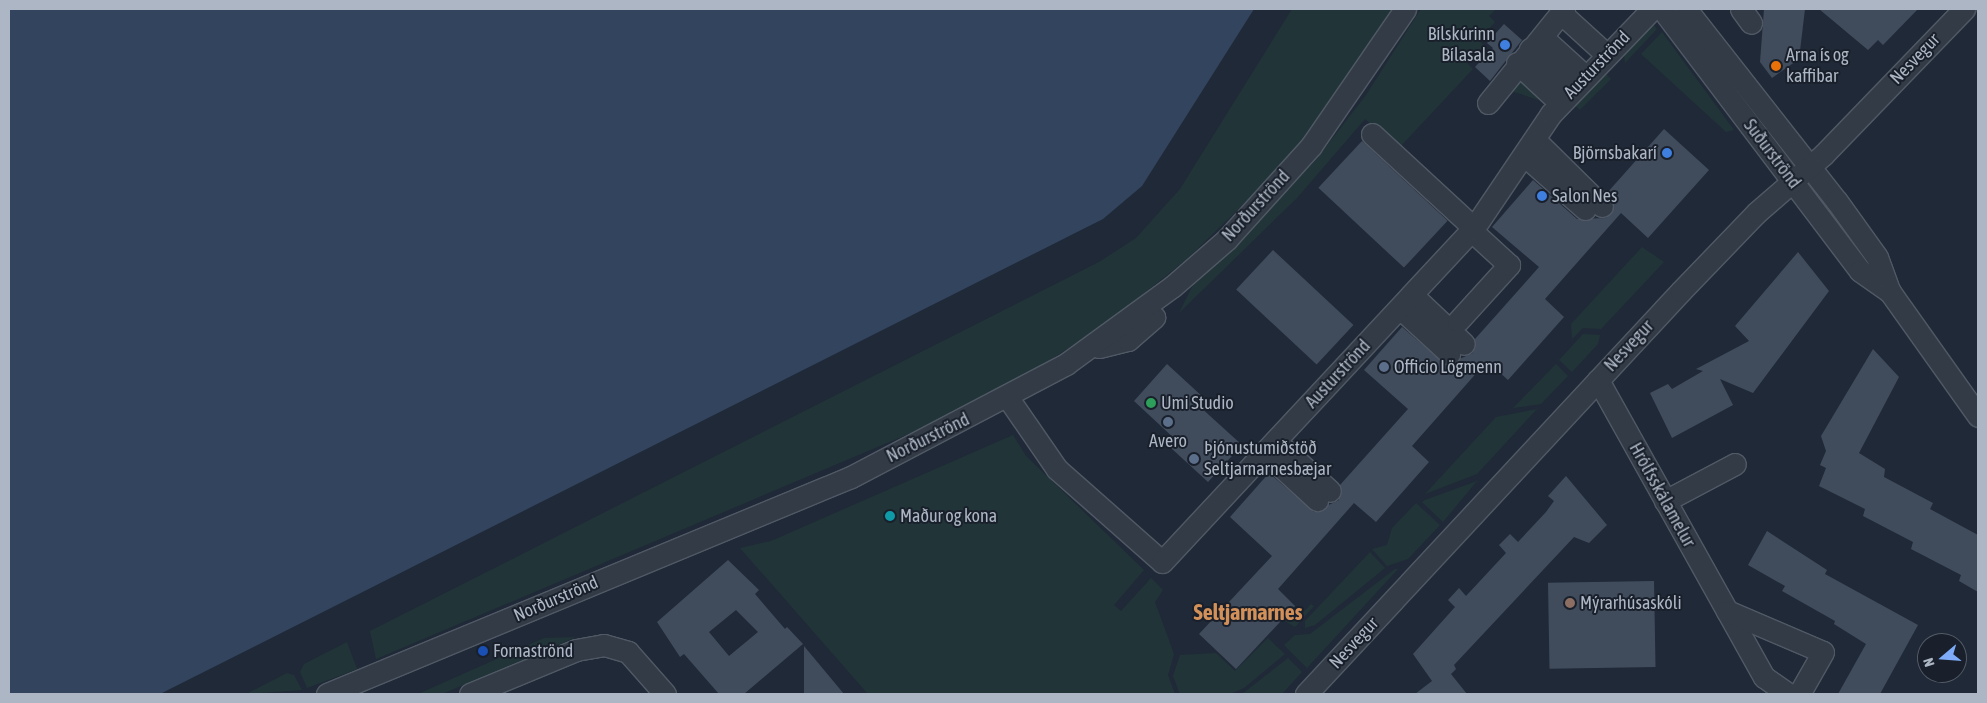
<!DOCTYPE html>
<html>
<head>
<meta charset="utf-8">
<style>
	body { margin:0 }
	#map { position:relative; width:1987px; height:703px; overflow:hidden; background:#202937; font-family:"Asap Condensed",sans-serif }
	div>[style] { position:absolute }
	.green>* { inset:0; background:#213538; transform-origin:0 0 }
	.water>* { inset:0; background:#33445e }
	.building>* { inset:0; background:#404c5c; transform-origin:0 0 }
	.roads { filter:drop-shadow(1px 0 #505965) drop-shadow(-1px 0 #505965) drop-shadow(0 1px #505965) drop-shadow(0 -1px #505965) }
	.minor>* { height:21px; margin:-10.5px; padding:0 10.5px; transform-origin:10.5px; border-radius:10.5px; background:#333b47 }
	.dots>* { width:14px; height:14px; translate:-50% -50%; box-sizing:border-box; border:2px solid #19202b; border-radius:50% }
	span { translate:-50% -50%; white-space:nowrap; text-align:center; line-height:1.15; -webkit-text-stroke:4px #19202b; paint-order:stroke }
	.poi-label { font-size:18px; color:#adb6c4 }
	.right { translate:-100% -50%; text-align:right }
	.left { translate:0 -50%; text-align:left }
	.street-label { font-size:18px; color:#adb6c4 }
	.district-label { font-size:22px; color:#d39059; font-weight:700 }
	.frame { position:absolute; inset:0; border:10px solid #adb6c4; pointer-events:none }
	.north { position:absolute; left:1917px; top:633px; width:50px; height:50px; box-sizing:border-box; background:#19202b; border:1px solid #545c68; border-radius:50%; rotate:252deg; font-size:14px; font-weight:700; line-height:20px; text-align:center; color:#adb6c4 }
	.north::after { content:''; display:block; margin:auto; width:18px; height:22px; background:#7eacf8; clip-path:polygon(50% 0,100% 100%,50% 72%,0 100%) }
</style>
</head>
<body>
<div id="map">
	<div class="green">
		<div style="clip-path:polygon(1292px 9px,1392px 9px,1324px 116px,1257px 191px,1188px 258px,1107px 323px,1022px 378px,939px 421px,376px 659px,370px 631px,1099px 262px,1136px 238px,1180px 189px)"></div>
		<div style="clip-path:polygon(1421px 9px,1496px 9px,1489px 16px,1495px 22px,1479px 40px,1484px 46px,1467px 63px,1473px 69px,1399px 148px,1365px 119px,1297px 198px,1179px 313px,1192px 287px,1315px 161px,1366px 95px)"></div>
		<div style="clip-path:polygon(1653px 24px,1657px 29px,1625px 63px,1624px 55px)"></div>
		<div style="clip-path:polygon(1662px 32px,1734px 130px,1726px 132px,1641px 54px)"></div>
		<div style="clip-path:polygon(1519px 73px,1545px 102px,1508px 90px)"></div>
		<div style="left:1606px;top:74px;width:7px;height:44px;rotate:45deg"></div>
		<div style="clip-path:polygon(1642px 247px,1664px 262px,1601px 329px,1583px 328px,1572px 339px,1571px 324px)"></div>
		<div style="clip-path:polygon(1583px 334px,1600px 335px,1598px 344px,1572px 372px,1559px 360px)"></div>
		<div style="clip-path:polygon(1556px 364px,1568px 376px,1541px 404px,1513px 408px)"></div>
		<div style="clip-path:polygon(1537px 409px,1477px 474px,1425px 494px,1496px 417px)"></div>
		<div style="clip-path:polygon(1013px 435px,1026px 456px,1144px 570px,1114px 605px,1121px 611px,1151px 578px,1163px 590px,1155px 602px,1174px 654px,1168px 675px,1175px 694px,868px 694px,740px 548px,771px 541px)"></div>
		<div style="clip-path:polygon(1477px 481px,1443px 522px,1422px 502px,1425px 500px)"></div>
		<div style="clip-path:polygon(1416px 503px,1440px 525px,1408px 559px,1387px 566px,1372px 549px,1387px 545px,1392px 528px)"></div>
		<div style="clip-path:polygon(1370px 552px,1385px 568px,1315px 625px,1305px 628px,1305px 621px)"></div>
		<div style="clip-path:polygon(1395px 569px,1398px 569px,1307px 668px,1284px 645px,1295px 635px,1310px 634px)"></div>
		<div style="clip-path:polygon(1311px 604px,1314px 606px,1295px 627px,1283px 620px,1295px 607px,1303px 613px)"></div>
		<div style="clip-path:polygon(576px 637px,442px 694px,418px 694px,544px 638px)"></div>
		<div style="clip-path:polygon(1268px 638px,1285px 654px,1244px 688px,1230px 694px,1180px 694px,1173px 676px,1180px 655px,1216px 653px,1235px 671px)"></div>
		<div style="clip-path:polygon(347px 642px,357px 669px,307px 688px,300px 672px,304px 664px)"></div>
		<div style="clip-path:polygon(1288px 658px,1302px 672px,1282px 694px,1242px 694px)"></div>
		<div style="clip-path:polygon(287px 673px,294px 675px,302px 690px,246px 694px)"></div>
	</div>
	<div class="water">
		<div style="clip-path:polygon(9px 9px,1254px 9px,1142px 186px,1103px 219px,160px 694px,9px 694px)"></div>
	</div>
	<div class="building">
		<div style="clip-path:polygon(1764px 9px,1805px 9px,1799px 59px,1772px 78px,1760px 62px)"></div>
		<div style="clip-path:polygon(1819px 9px,1918px 9px,1883px 45px,1878px 40px,1868px 50px)"></div>
		<div style="clip-path:polygon(1504px 24px,1522px 40px,1490px 81px,1475px 67px,1493px 48px,1487px 43px)"></div>
		<div style="clip-path:polygon(1664px 129px,1709px 170px,1648px 238px,1621px 213px,1545px 299px,1564px 317px,1508px 380px,1487px 361px,1412px 446px,1429px 462px,1376px 522px,1354px 503px,1278px 589px,1295px 606px,1236px 669px,1199px 634px,1272px 556px,1230px 517px,1269px 473px,1314px 512px,1339px 500px,1340px 485px,1408px 409px,1364px 370px,1402px 327px,1446px 365px,1473px 353px,1475px 339px,1539px 267px,1492px 227px,1533px 180px,1577px 219px,1606px 218px,1614px 209px,1607px 193px)"></div>
		<div style="left:1362px;top:141px;width:117px;height:64px;rotate:43deg"></div>
		<div style="left:1273px;top:250px;width:110px;height:54px;rotate:43deg"></div>
		<div style="clip-path:polygon(1798px 252px,1829px 291px,1753px 393px,1720px 379px,1733px 405px,1672px 438px,1650px 393px,1668px 384px,1672px 389px,1703px 371px,1696px 369px,1749px 341px,1735px 326px)"></div>
		<div style="clip-path:polygon(1873px 349px,1899px 377px,1859px 453px,1885px 469px,1884px 477px,1933px 503px,1930px 509px,1978px 535px,1978px 592px,1959px 581px,1961px 575px,1911px 549px,1913px 542px,1863px 516px,1865px 509px,1819px 486px,1826px 468px,1820px 465px,1826px 451px,1821px 436px)"></div>
		<div style="clip-path:polygon(1167px 364px,1204px 398px,1198px 405px,1242px 445px,1208px 482px,1171px 448px,1177px 441px,1134px 401px)"></div>
		<div style="clip-path:polygon(1566px 476px,1607px 525px,1589px 543px,1574px 537px,1454px 665px,1456px 669px,1451px 674px,1467px 694px,1415px 694px,1432px 681px,1413px 654px,1455px 607px,1448px 600px,1459px 588px,1466px 596px,1506px 553px,1499px 545px,1510px 534px,1518px 542px,1546px 512px,1554px 501px,1548px 496px)"></div>
		<div style="clip-path:polygon(1767px 531px,1827px 570px,1825px 574px,1918px 625px,1880px 694px,1838px 694px,1866px 644px,1834px 624px,1835px 621px,1782px 591px,1785px 586px,1748px 565px)"></div>
		<div style="clip-path:polygon(evenodd,728px 560px,759px 590px,755px 594px,785px 629px,787px 627px,803px 644px,744px 694px,719px 694px,684px 654px,680px 657px,657px 622px,728px 560px,736px 610px,758px 632px,729px 656px,709px 632px,736px 610px)"></div>
		<div style="left:1654px;top:581px;width:86px;height:106px;rotate:89deg"></div>
		<div style="clip-path:polygon(804px 646px,844px 694px,804px 694px)"></div>
	</div>
	<div class="roads">
		<div class="minor">
			<div style="left:1662px;top:9px;width:328px;rotate:52.9deg"></div>
			<div style="left:1860px;top:271px;width:37px;rotate:35deg"></div>
			<div style="left:1686px;top:9px;width:243px;rotate:51.9deg"></div>
			<div style="left:1836px;top:200px;width:70px;rotate:54.3deg"></div>
			<div style="left:1877px;top:257px;width:37px;rotate:70deg"></div>
			<div style="left:1890px;top:292px;width:152px;rotate:54.6deg"></div>
			<div style="left:1741px;top:9px;width:17px;rotate:54deg"></div>
			<div style="left:1563px;top:15px;width:59px;rotate:42.3deg"></div>
			<div style="left:1542px;top:37px;width:58px;rotate:42.2deg"></div>
			<div style="left:1530px;top:49px;width:59px;rotate:43.6deg"></div>
			<div style="left:1517px;top:63px;width:59px;rotate:42.9deg"></div>
			<div style="left:1488px;top:103px;width:121px;rotate:-51deg"></div>
			<div style="left:1372px;top:134px;width:139px;rotate:42.7deg"></div>
			<div style="left:1535px;top:140px;width:94px;rotate:44.6deg"></div>
			<div style="left:1525px;top:156px;width:80px;rotate:41.5deg"></div>
			<div style="left:1412px;top:295px;width:71px;rotate:43.3deg"></div>
			<div style="left:1400px;top:308px;width:67px;rotate:42.6deg"></div>
			<div style="left:1458px;top:321px;width:76px;rotate:-47.7deg"></div>
			<div style="left:1509px;top:265px;width:50px;rotate:-137.4deg"></div>
			<div style="left:1099px;top:347px;width:30px;rotate:-14deg"></div>
			<div style="left:1128px;top:340px;width:35px;rotate:-41deg"></div>
			<div style="left:1598px;top:380px;width:340px;rotate:60.8deg"></div>
			<div style="left:1764px;top:677px;width:29px;rotate:35deg"></div>
			<div style="left:1008px;top:398px;width:86px;rotate:55.4deg"></div>
			<div style="left:1057px;top:469px;width:140px;rotate:41.5deg"></div>
			<div style="left:1162px;top:562px;width:457px;rotate:-47deg"></div>
			<div style="left:1474px;top:228px;width:138px;rotate:-56deg"></div>
			<div style="left:1551px;top:114px;width:146px;rotate:-46.1deg"></div>
			<div style="left:1275px;top:441px;width:74px;rotate:42.3deg"></div>
			<div style="left:1265px;top:452px;width:71px;rotate:42.7deg"></div>
			<div style="left:1665px;top:501px;width:79px;rotate:-27.9deg"></div>
			<div style="left:1727px;top:611px;width:104px;rotate:23.1deg"></div>
			<div style="left:1823px;top:652px;width:48px;rotate:119.7deg"></div>
			<div style="left:327px;top:694px;width:567px;rotate:-22.5deg"></div>
			<div style="left:851px;top:477px;width:243px;rotate:-27.7deg"></div>
			<div style="left:1066px;top:364px;width:132px;rotate:-36.1deg"></div>
			<div style="left:1173px;top:286px;width:72px;rotate:-41deg"></div>
			<div style="left:1227px;top:239px;width:125px;rotate:-47.9deg"></div>
			<div style="left:1311px;top:146px;width:166px;rotate:-55.5deg"></div>
			<div style="left:470px;top:694px;width:115px;rotate:-22.5deg"></div>
			<div style="left:576px;top:650px;width:28px;rotate:-10deg"></div>
			<div style="left:604px;top:645px;width:25px;rotate:16deg"></div>
			<div style="left:628px;top:652px;width:56px;rotate:48.6deg"></div>
			<div style="left:1306px;top:694px;width:550px;rotate:-47.06deg"></div>
			<div style="left:1681px;top:291px;width:108px;rotate:-46.1deg"></div>
			<div style="left:1756px;top:213px;width:90px;rotate:-40.9deg"></div>
			<div style="left:1824px;top:154px;width:202px;rotate:-46deg"></div>
		</div>
	</div>
	<div class="dots">
		<div style="left:1505px;top:45px;background:#3f7fe0"></div>
		<div style="left:1776px;top:66px;background:#e8710a"></div>
		<div style="left:1667px;top:153px;background:#3f7fe0"></div>
		<div style="left:1542px;top:196px;background:#3f7fe0"></div>
		<div style="left:1384px;top:367px;background:#5c6f8a"></div>
		<div style="left:1151px;top:403px;background:#2e9e5b"></div>
		<div style="left:1168px;top:422px;background:#5c6f8a"></div>
		<div style="left:1194px;top:459px;background:#5c6f8a"></div>
		<div style="left:890px;top:516px;background:#0f9aa8"></div>
		<div style="left:1570px;top:603px;background:#8d6e63"></div>
		<div style="left:483px;top:651px;background:#1a4fb4"></div>
	</div>
	<div class="poi-label">
		<span class="right" style="left:1495px;top:45px">Bílskúrinn<br>Bílasala</span>
		<span class="left" style="left:1786px;top:66px">Arna ís og<br>kaffibar</span>
		<span class="right" style="left:1657px;top:153px">Björnsbakarí</span>
		<span class="left" style="left:1552px;top:196px">Salon Nes</span>
		<span class="left" style="left:1394px;top:367px">Officio Lögmenn</span>
		<span class="left" style="left:1161px;top:403px">Umi Studio</span>
		<span style="left:1168px;top:441px">Avero</span>
		<span class="left" style="left:1204px;top:459px">Þjónustumiðstöð<br>Seltjarnarnesbæjar</span>
		<span class="left" style="left:900px;top:516px">Maður og kona</span>
		<span class="left" style="left:1580px;top:603px">Mýrarhúsaskóli</span>
		<span class="left" style="left:493px;top:651px">Fornaströnd</span>
	</div>
	<div class="street-label">
		<span style="left:1915px;top:59px;rotate:-46deg">Nesvegur</span>
		<span style="left:1597px;top:65px;rotate:-46deg">Austurströnd</span>
		<span style="left:1772px;top:154px;rotate:53deg">Suðurströnd</span>
		<span style="left:1256px;top:206px;rotate:-47deg">Norðurströnd</span>
		<span style="left:1629px;top:346px;rotate:-47deg">Nesvegur</span>
		<span style="left:1338px;top:374px;rotate:-47deg">Austurströnd</span>
		<span style="left:928px;top:438px;rotate:-26deg">Norðurströnd</span>
		<span style="left:1662px;top:495px;rotate:61deg">Hrólfsskálamelur</span>
		<span style="left:556px;top:599px;rotate:-23deg">Norðurströnd</span>
		<span style="left:1354px;top:643px;rotate:-47deg">Nesvegur</span>
	</div>
	<div class="district-label">
		<span style="left:1248px;top:613px">Seltjarnarnes</span>
	</div>
	<div class="frame"></div>
	<div class="north">N</div>
</div>
</body>
</html>
